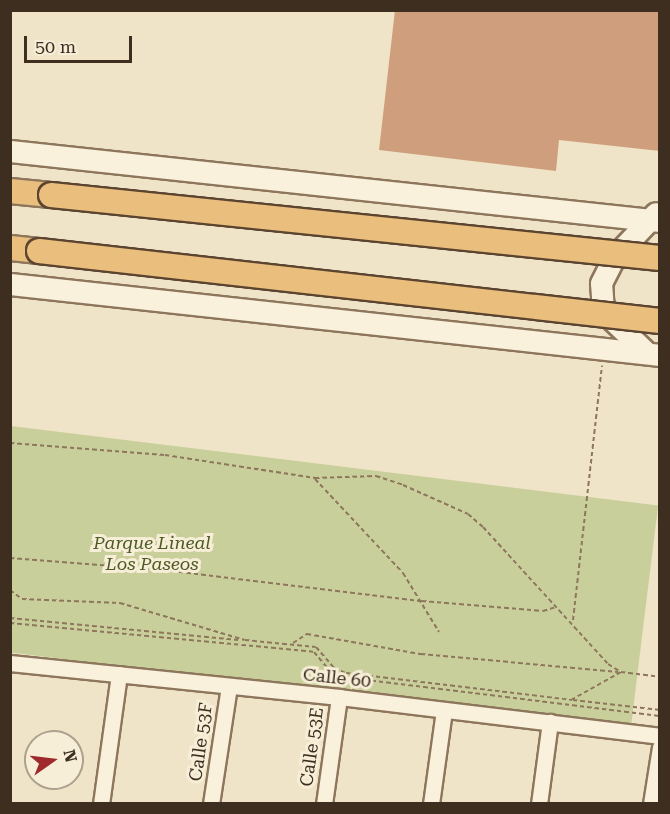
<!DOCTYPE html>
<html>
<head>
<meta charset="utf-8">
<style>
	body { margin:0 }
	#map { position:relative; width:670px; height:814px; overflow:hidden; background:#f0e4c8; font-family:"Roboto Serif",serif }
	div>[style] { position:absolute }
	.green>* { inset:0; background:#c9cf9b; transform-origin:0 0 }
	.building>* { inset:0; background:#cf9f7d }
	.path>* { height:2px; margin-top:-1px; transform-origin:0; background:repeating-linear-gradient(90deg,#8d765c 0 4.5px,transparent 0 7.5px) }
	.roads { filter:drop-shadow(2px 0 #8d765c) drop-shadow(-2px 0 #8d765c) drop-shadow(0 2px #8d765c) drop-shadow(0 -2px #8d765c) }
	.minor>* { height:15px; margin:-7.5px; padding:0 7.5px; transform-origin:7.5px; border-radius:7.5px; background:#faf1dc }
	.secondary>* { height:21px; margin:-10.5px; padding:0 10.5px; transform-origin:10.5px; border-radius:10.5px; background:#faf1dc }
	.trunk>* { height:24px; margin:-12px; padding:0 12px; transform-origin:12px; border-radius:12px; background:#eabe7c }
	.bridges { filter:drop-shadow(2px 0 #5b4430) drop-shadow(-2px 0 #5b4430) drop-shadow(0 2px #5b4430) drop-shadow(0 -2px #5b4430) }
	.trunk-bridge>* { height:24px; margin:-12px; padding:0 12px; transform-origin:12px; border-radius:12px; background:#eabe7c }
	span { translate:-50% -50%; white-space:nowrap; text-align:center; line-height:1.15; -webkit-text-stroke:6px #f7eed8; paint-order:stroke }
	.park-label { font-size:18px; color:#4d5a26; font-style:italic }
	.street-label { font-size:18px; color:#3d2e20 }
	.frame { position:absolute; inset:0; border:12px solid #3d2e20; pointer-events:none }
	.north { position:absolute; left:24px; top:730px; width:60px; height:60px; box-sizing:border-box; background:#f7eed8; border:2px solid #ada18e; border-radius:50%; rotate:76deg; font-size:16px; font-weight:700; line-height:24px; text-align:center; color:#3d2e20 }
	.north::after { content:''; display:block; margin:auto; width:21px; height:27px; background:#9e2a2b; clip-path:polygon(50% 0,100% 100%,50% 72%,0 100%) }
	.scale { position:absolute; left:24px; top:36px; width:108px; height:27px; box-sizing:border-box; border:3px solid #3d2e20; border-top:0; padding-left:8px; font-size:18px; line-height:21px; white-space:nowrap; color:#3d2e20; -webkit-text-stroke:4px #f7eed8; paint-order:stroke }
</style>
</head>
<body>
<div id="map">
	<div class="green">
		<div style="left:11px;top:426px;width:652px;height:225px;rotate:7deg"></div>
	</div>
	<div class="building">
		<div style="clip-path:polygon(395px 10px,660px 10px,660px 151px,559px 140px,556px 171px,379px 150px)"></div>
	</div>
	<div class="path">
		<div style="left:10px;top:443px;width:155px;rotate:4.4deg"></div>
		<div style="left:165px;top:455px;width:152px;rotate:8.7deg"></div>
		<div style="left:315px;top:478px;width:61px;rotate:-1.9deg"></div>
		<div style="left:376px;top:476px;width:28px;rotate:18deg"></div>
		<div style="left:403px;top:485px;width:71px;rotate:24deg"></div>
		<div style="left:468px;top:514px;width:20px;rotate:41deg"></div>
		<div style="left:483px;top:527px;width:185px;rotate:47.6deg"></div>
		<div style="left:608px;top:664px;width:15px;rotate:32deg"></div>
		<div style="left:621px;top:672px;width:39px;rotate:7deg"></div>
		<div style="left:315px;top:479px;width:129px;rotate:46.9deg"></div>
		<div style="left:403px;top:573px;width:69px;rotate:58.6deg"></div>
		<div style="left:10px;top:558px;width:154px;rotate:4.5deg"></div>
		<div style="left:164px;top:570px;width:260px;rotate:6.9deg"></div>
		<div style="left:422px;top:601px;width:121px;rotate:4.7deg"></div>
		<div style="left:543px;top:611px;width:14px;rotate:-17deg"></div>
		<div style="left:10px;top:590px;width:15px;rotate:37deg"></div>
		<div style="left:22px;top:599px;width:98px;rotate:2.3deg"></div>
		<div style="left:120px;top:603px;width:130px;rotate:16.5deg"></div>
		<div style="left:245px;top:640px;width:71px;rotate:5.6deg"></div>
		<div style="left:316px;top:647px;width:28px;rotate:49deg"></div>
		<div style="left:334px;top:668px;width:13px;rotate:23deg"></div>
		<div style="left:346px;top:673px;width:227px;rotate:6.8deg"></div>
		<div style="left:571px;top:700px;width:57px;rotate:-29.2deg"></div>
		<div style="left:10px;top:618px;width:229px;rotate:5.5deg"></div>
		<div style="left:573px;top:620px;width:256px;rotate:-83.5deg"></div>
		<div style="left:10px;top:623px;width:305px;rotate:5.4deg"></div>
		<div style="left:314px;top:652px;width:31px;rotate:50deg"></div>
		<div style="left:334px;top:676px;width:328px;rotate:7deg"></div>
		<div style="left:293px;top:643px;width:17px;rotate:-33deg"></div>
		<div style="left:307px;top:634px;width:116px;rotate:10deg"></div>
		<div style="left:421px;top:654px;width:198px;rotate:5.2deg"></div>
		<div style="left:573px;top:700px;width:88px;rotate:6.6deg"></div>
	</div>
	<div class="roads">
		<div class="minor">
			<div style="left:10px;top:663px;width:331px;rotate:5.9deg"></div>
			<div style="left:339px;top:697px;width:323px;rotate:6.9deg"></div>
			<div style="left:101px;top:804px;width:131px;rotate:-82.1deg"></div>
			<div style="left:211px;top:804px;width:119px;rotate:-81.3deg"></div>
			<div style="left:324px;top:804px;width:108px;rotate:-82deg"></div>
			<div style="left:431px;top:804px;width:95px;rotate:-82.1deg"></div>
			<div style="left:539px;top:804px;width:83px;rotate:-82.4deg"></div>
			<div style="left:651px;top:804px;width:58px;rotate:-81deg"></div>
		</div>
		<div class="secondary">
			<div style="left:10px;top:151px;width:654px;rotate:6.15deg"></div>
			<div style="left:10px;top:284px;width:654px;rotate:6.23deg"></div>
			<div style="left:647px;top:353px;width:61px;rotate:-136.3deg"></div>
			<div style="left:603px;top:311px;width:28px;rotate:-94deg"></div>
			<div style="left:601px;top:283px;width:30px;rotate:-63deg"></div>
			<div style="left:615px;top:256px;width:59px;rotate:-46.4deg"></div>
		</div>
		<div class="trunk">
			<div style="left:10px;top:191px;width:41px;rotate:5.6deg"></div>
			<div style="left:10px;top:248px;width:29px;rotate:6deg"></div>
		</div>
	</div>
	<div class="bridges">
		<div class="trunk-bridge">
			<div style="left:51px;top:195px;width:612px;rotate:5.91deg"></div>
			<div style="left:39px;top:251px;width:625px;rotate:6.43deg"></div>
		</div>
	</div>
	<div class="park-label">
		<span style="left:152px;top:554px">Parque Lineal<br>Los Paseos</span>
	</div>
	<div class="street-label">
		<span style="left:337px;top:678px;rotate:6deg">Calle 60</span>
		<span style="left:201px;top:742px;rotate:-82deg">Calle 53F</span>
		<span style="left:312px;top:747px;rotate:-82deg">Calle 53E</span>
	</div>
	<div class="frame"></div>
	<div class="north">N</div>
	<div class="scale">50 m</div>
</div>
</body>
</html>
